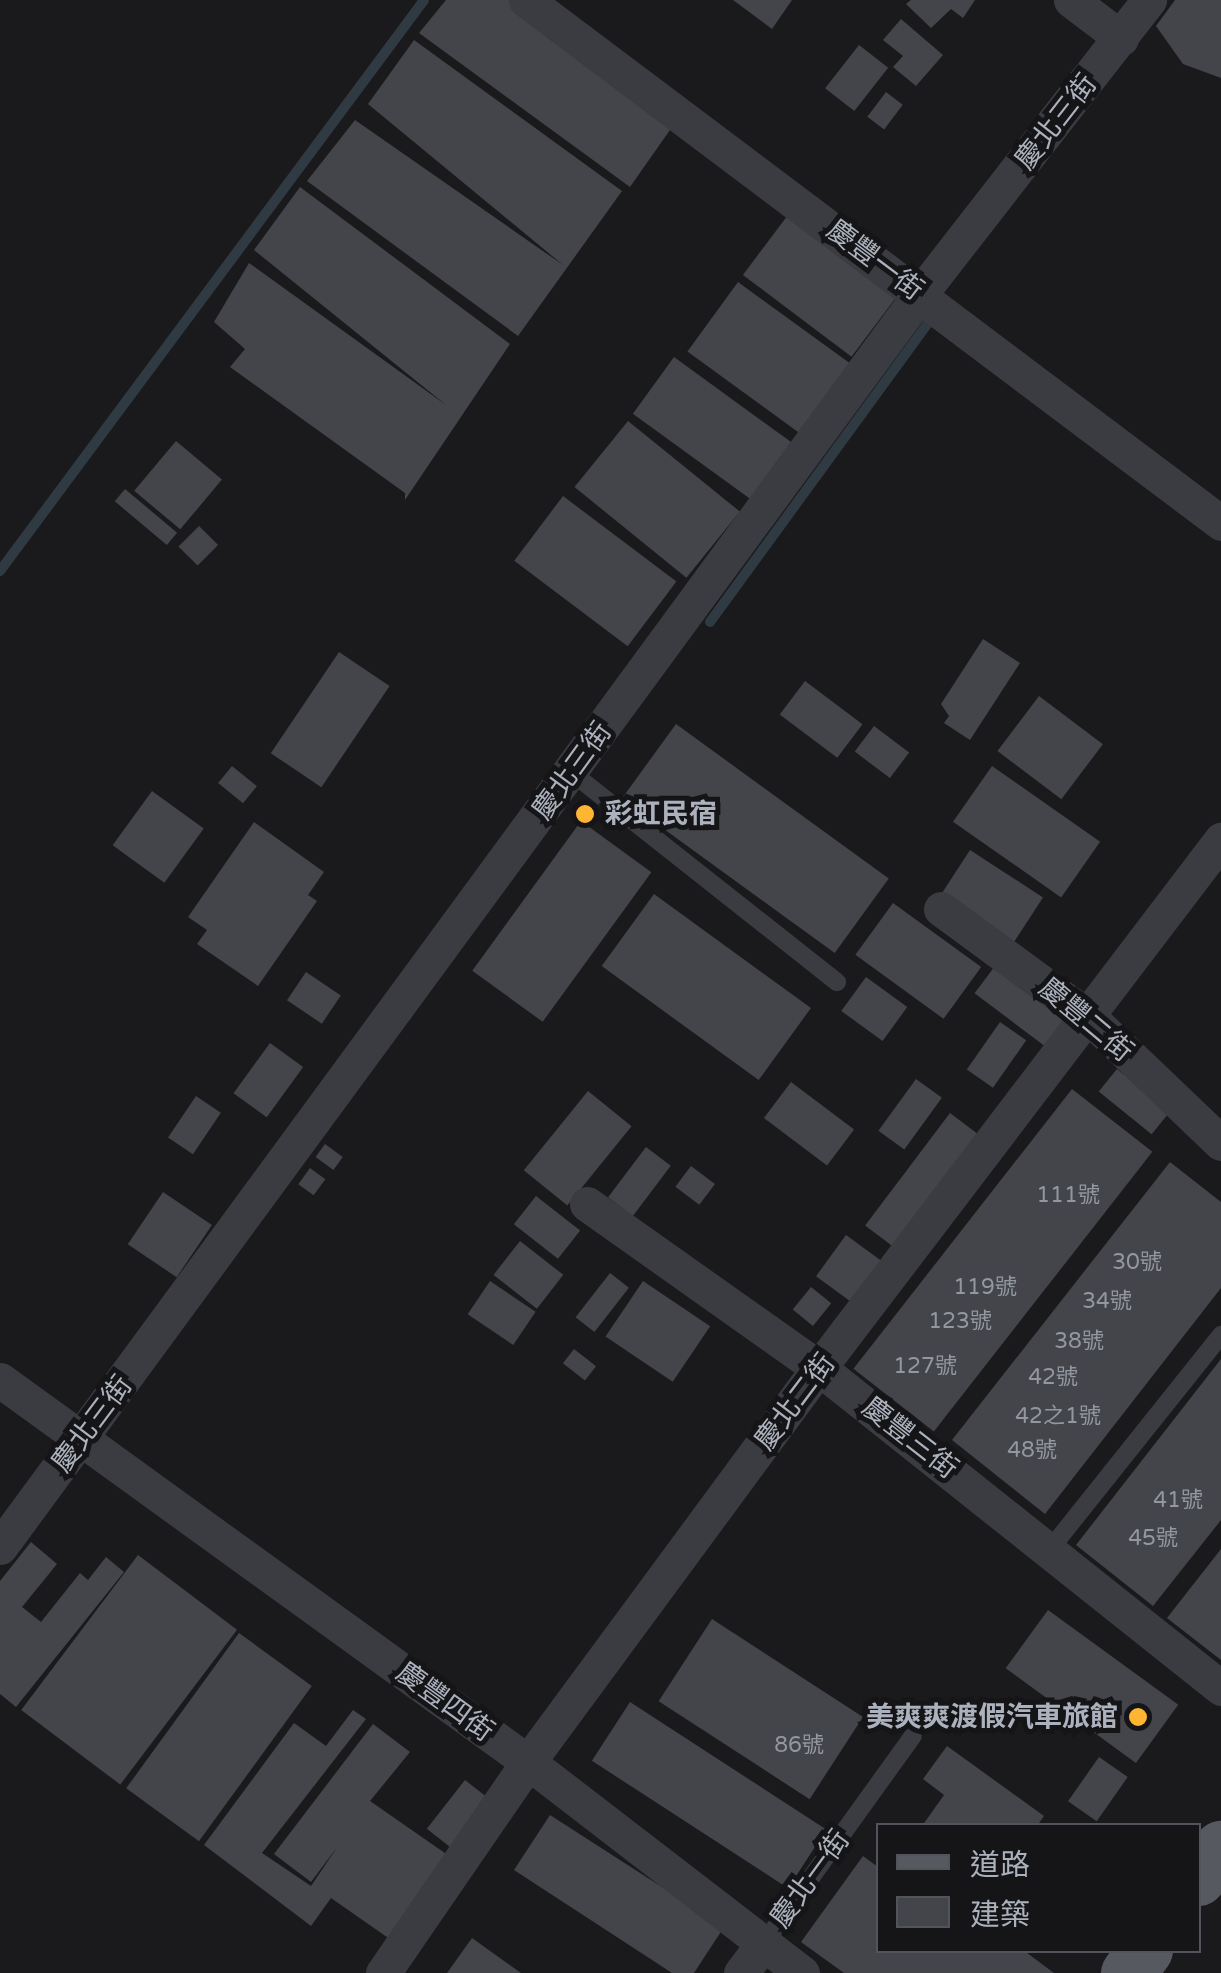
<!DOCTYPE html>
<html>
<head>
<meta charset="utf-8">
<style>
	body { margin:0 }
	#map { position:relative; width:1221px; height:1973px; overflow:hidden; background:#1a1a1d; font-family:"Varela Round","Noto Sans TC",sans-serif }
	div>[style] { position:absolute }
	.stream>* { height:10px; margin:-5px; padding:0 5px; transform-origin:5px; border-radius:5px; background:#2f3a42 }
	.building>* { inset:0; background:#44454a; transform-origin:0 0 }
	.lane>* { height:18px; margin:-9px; padding:0 9px; transform-origin:9px; border-radius:9px; background:#3b3c42 }
	.street>* { height:35px; margin:-17.5px; padding:0 17.5px; transform-origin:17.5px; border-radius:17.5px; background:#3b3c42 }
	.primary>* { height:55px; margin:-27.5px; padding:0 27.5px; transform-origin:27.5px; border-radius:27.5px; background:#575961 }
	.dots>* { width:28px; height:28px; translate:-50% -50%; box-sizing:border-box; border:5px solid #151518; border-radius:50% }
	span { translate:-50% -50%; white-space:nowrap; text-align:center; line-height:1.15; -webkit-text-stroke:10px #151518; paint-order:stroke }
	.number-label { font-size:22px; color:#9297a0 }
	.number-label span { -webkit-text-stroke-width:0 }
	.street-label { font-size:28px; color:#acb2bd }
	.poi-label { font-size:28px; color:#acb2bd; font-weight:700 }
	.left { translate:0 -50%; text-align:left }
	.right { translate:-100% -50%; text-align:right }
	.legend { position:absolute; left:876px; top:1823px; width:325px; height:130px; box-sizing:border-box; background:#151518; border:2px solid #51545a; margin:0; padding:12px 18px; list-style:none; font-size:30px; color:#acb2bd }
	.legend li { display:flex; align-items:center; gap:20px; height:50px }
	.legend b { width:50px; border:2px solid #51545a }
</style>
</head>
<body>
<div id="map">
	<div class="stream">
		<div style="left:0;top:571px;width:711px;rotate:-53.4deg"></div>
		<div style="left:710px;top:622px;width:379px;rotate:-53.9deg"></div>
	</div>
	<div class="building">
		<div style="clip-path:polygon(446px 0,513px 0,677px 120px,630px 187px,419px 33px)"></div>
		<div style="clip-path:polygon(733px 0,792px 0,772px 29px)"></div>
		<div style="clip-path:polygon(911px 0,975px 0,963px 18px,951px 9px,931px 28px,906px 4px)"></div>
		<div style="clip-path:polygon(1175px 0,1221px 0,1221px 78px,1183px 64px,1156px 26px)"></div>
		<div style="clip-path:polygon(901px 19px,943px 55px,916px 86px,893px 67px,903px 56px,883px 40px)"></div>
		<div style="clip-path:polygon(414px 40px,622px 191px,518px 336px,307px 181px,355px 120px,563px 265px,368px 104px)"></div>
		<div style="left:859px;top:45px;width:37px;height:55px;rotate:38deg"></div>
		<div style="left:886px;top:92px;width:21px;height:31px;rotate:37deg"></div>
		<div style="clip-path:polygon(300px 187px,510px 344px,405px 500px,405px 493px,230px 367px,245px 349px,214px 322px,249px 263px,446px 405px,254px 250px)"></div>
		<div style="left:791px;top:211px;width:136px;height:80px;rotate:37deg"></div>
		<div style="left:738px;top:282px;width:143px;height:86px;rotate:36deg"></div>
		<div style="left:674px;top:357px;width:152px;height:70px;rotate:36deg"></div>
		<div style="left:628px;top:421px;width:144px;height:85px;rotate:39deg"></div>
		<div style="left:176px;top:441px;width:60px;height:65px;rotate:40deg"></div>
		<div style="left:125px;top:489px;width:68px;height:16px;rotate:40deg"></div>
		<div style="left:563px;top:496px;width:142px;height:81px;rotate:37deg"></div>
		<div style="left:199px;top:526px;width:27px;height:29px;rotate:45deg"></div>
		<div style="clip-path:polygon(983px 639px,1020px 663px,970px 740px,944px 723px,949px 716px,941px 704px)"></div>
		<div style="left:339px;top:652px;width:61px;height:122px;rotate:34deg"></div>
		<div style="left:805px;top:681px;width:72px;height:42px;rotate:37deg"></div>
		<div style="left:1039px;top:696px;width:80px;height:69px;rotate:37deg"></div>
		<div style="left:676px;top:724px;width:263px;height:92px;rotate:36deg"></div>
		<div style="left:874px;top:726px;width:44px;height:32px;rotate:37deg"></div>
		<div style="left:232px;top:766px;width:32px;height:22px;rotate:39deg"></div>
		<div style="left:992px;top:766px;width:132px;height:68px;rotate:35deg"></div>
		<div style="left:152px;top:791px;width:64px;height:67px;rotate:36deg"></div>
		<div style="left:581px;top:821px;width:87px;height:185px;rotate:36deg"></div>
		<div style="clip-path:polygon(254px 822px,324px 872px,308px 895px,317px 901px,258px 986px,197px 944px,207px 930px,188px 917px)"></div>
		<div style="left:970px;top:850px;width:87px;height:54px;rotate:33deg"></div>
		<div style="left:654px;top:894px;width:194px;height:89px;rotate:36deg"></div>
		<div style="left:893px;top:903px;width:109px;height:64px;rotate:36deg"></div>
		<div style="left:995px;top:966px;width:92px;height:34px;rotate:37deg"></div>
		<div style="left:306px;top:972px;width:42px;height:34px;rotate:34deg"></div>
		<div style="left:866px;top:977px;width:51px;height:42px;rotate:36deg"></div>
		<div style="left:1000px;top:1022px;width:32px;height:58px;rotate:35deg"></div>
		<div style="left:270px;top:1043px;width:41px;height:62px;rotate:36deg"></div>
		<div style="left:1117px;top:1069px;width:68px;height:29px;rotate:39deg"></div>
		<div style="left:916px;top:1079px;width:32px;height:64px;rotate:36deg"></div>
		<div style="left:791px;top:1082px;width:79px;height:45px;rotate:37deg"></div>
		<div style="left:1072px;top:1089px;width:102px;height:355px;rotate:38deg"></div>
		<div style="left:588px;top:1091px;width:56px;height:102px;rotate:39deg"></div>
		<div style="left:196px;top:1096px;width:30px;height:50px;rotate:34deg"></div>
		<div style="left:950px;top:1113px;width:44px;height:141px;rotate:37deg"></div>
		<div style="left:325px;top:1144px;width:22px;height:16px;rotate:36deg"></div>
		<div style="left:646px;top:1147px;width:31px;height:63px;rotate:37deg"></div>
		<div style="clip-path:polygon(1170px 1162px,1221px 1202px,1221px 1288px,1045px 1514px,952px 1440px)"></div>
		<div style="left:691px;top:1166px;width:30px;height:26px;rotate:37deg"></div>
		<div style="left:310px;top:1168px;width:19px;height:20px;rotate:36deg"></div>
		<div style="left:163px;top:1192px;width:59px;height:63px;rotate:34deg"></div>
		<div style="left:536px;top:1196px;width:56px;height:36px;rotate:38deg"></div>
		<div style="left:846px;top:1235px;width:47px;height:51px;rotate:36deg"></div>
		<div style="left:520px;top:1241px;width:55px;height:43px;rotate:38deg"></div>
		<div style="left:610px;top:1273px;width:24px;height:56px;rotate:38deg"></div>
		<div style="left:490px;top:1281px;width:55px;height:40px;rotate:34deg"></div>
		<div style="left:643px;top:1281px;width:81px;height:67px;rotate:34deg"></div>
		<div style="left:811px;top:1287px;width:26px;height:29px;rotate:39deg"></div>
		<div style="left:574px;top:1349px;width:28px;height:18px;rotate:38deg"></div>
		<div style="clip-path:polygon(1221px 1359px,1221px 1520px,1153px 1606px,1076px 1545px)"></div>
		<div style="clip-path:polygon(31px 1542px,57px 1564px,22px 1607px,41px 1622px,80px 1573px,88px 1580px,106px 1557px,124px 1572px,16px 1707px,0 1694px,0 1581px)"></div>
		<div style="clip-path:polygon(1221px 1549px,1221px 1660px,1167px 1618px)"></div>
		<div style="left:138px;top:1555px;width:124px;height:194px;rotate:37deg"></div>
		<div style="left:1048px;top:1610px;width:161px;height:72px;rotate:36deg"></div>
		<div style="left:712px;top:1619px;width:180px;height:98px;rotate:33deg"></div>
		<div style="left:239px;top:1633px;width:90px;height:192px;rotate:36deg"></div>
		<div style="left:630px;top:1702px;width:234px;height:70px;rotate:33deg"></div>
		<div style="clip-path:polygon(353px 1710px,366px 1719px,262px 1853px,311px 1886px,338px 1846px,311px 1882px,274px 1854px,373px 1724px,410px 1752px,370px 1801px,452px 1858px,394px 1942px,331px 1898px,311px 1926px,204px 1845px,294px 1723px,326px 1746px)"></div>
		<div style="clip-path:polygon(947px 1746px,1044px 1816px,1037px 1826px,922px 1826px,944px 1795px,923px 1779px)"></div>
		<div style="left:1099px;top:1757px;width:35px;height:54px;rotate:35deg"></div>
		<div style="left:465px;top:1780px;width:36px;height:62px;rotate:38deg"></div>
		<div style="clip-path:polygon(550px 1815px,724px 1927px,694px 1973px,672px 1973px,514px 1870px)"></div>
		<div style="clip-path:polygon(863px 1856px,878px 1867px,878px 1950px,1023px 1950px,1054px 1973px,844px 1973px,801px 1942px)"></div>
		<div style="clip-path:polygon(472px 1938px,521px 1973px,447px 1973px)"></div>
	</div>
	<div class="lane">
		<div style="left:571px;top:772px;width:339px;rotate:38.3deg"></div>
		<div style="left:1051px;top:1548px;width:273px;rotate:-51.4deg"></div>
		<div style="left:764px;top:1943px;width:255px;rotate:-54.3deg"></div>
	</div>
	<div class="street">
		<div style="left:526px;top:0;width:870px;rotate:36.96deg"></div>
		<div style="left:1071px;top:0;width:63px;rotate:37.2deg"></div>
		<div style="left:941px;top:909px;width:185px;rotate:36.2deg"></div>
		<div style="left:1090px;top:1018px;width:181px;rotate:43.7deg"></div>
		<div style="left:587px;top:1204px;width:284px;rotate:35.3deg"></div>
		<div style="left:819px;top:1368px;width:514px;rotate:38.52deg"></div>
		<div style="left:0;top:1380px;width:652px;rotate:35.89deg"></div>
		<div style="left:528px;top:1762px;width:346px;rotate:37.6deg"></div>
		<div style="left:0;top:1547px;width:1554px;rotate:-53.71deg"></div>
		<div style="left:920px;top:294px;width:373px;rotate:-52.1deg"></div>
		<div style="left:383px;top:1973px;width:256px;rotate:-55.5deg"></div>
		<div style="left:528px;top:1762px;width:490px;rotate:-53.6deg"></div>
		<div style="left:819px;top:1368px;width:664px;rotate:-52.72deg"></div>
		<div style="left:741px;top:1973px;width:38px;rotate:-53deg"></div>
	</div>
	<div class="primary">
		<div style="left:1198px;top:1878px;width:38px;rotate:-53deg"></div>
		<div style="left:1128px;top:1973px;width:29px;rotate:-54deg"></div>
	</div>
	<div class="dots">
		<div style="left:585px;top:814px;background:#fdb532"></div>
		<div style="left:1138px;top:1717px;background:#fdb532"></div>
	</div>
	<div class="number-label">
		<span style="left:1068px;top:1196px">111號</span>
		<span style="left:1137px;top:1263px">30號</span>
		<span style="left:985px;top:1288px">119號</span>
		<span style="left:1107px;top:1302px">34號</span>
		<span style="left:960px;top:1322px">123號</span>
		<span style="left:1079px;top:1342px">38號</span>
		<span style="left:925px;top:1367px">127號</span>
		<span style="left:1053px;top:1378px">42號</span>
		<span style="left:1058px;top:1417px">42之1號</span>
		<span style="left:1032px;top:1451px">48號</span>
		<span style="left:1178px;top:1501px">41號</span>
		<span style="left:1153px;top:1539px">45號</span>
		<span style="left:799px;top:1746px">86號</span>
	</div>
	<div class="street-label">
		<span style="left:1056px;top:122px;rotate:-52deg">慶北三街</span>
		<span style="left:875px;top:260px;rotate:37deg">慶豐一街</span>
		<span style="left:572px;top:771px;rotate:-54deg">慶北三街</span>
		<span style="left:1086px;top:1020px;rotate:40deg">慶豐二街</span>
		<span style="left:795px;top:1402px;rotate:-53deg">慶北二街</span>
		<span style="left:92px;top:1424px;rotate:-53deg">慶北三街</span>
		<span style="left:910px;top:1438px;rotate:38deg">慶豐三街</span>
		<span style="left:445px;top:1702px;rotate:36deg">慶豐四街</span>
		<span style="left:810px;top:1879px;rotate:-54deg">慶北一街</span>
	</div>
	<div class="poi-label">
		<span class="left" style="left:605px;top:814px">彩虹民宿</span>
		<span class="right" style="left:1118px;top:1717px">美爽爽渡假汽車旅館</span>
	</div>
	<ul class="legend">
	<li><b style="height:12px;background:#575961"></b>道路</li>
	<li><b style="height:28px;background:#44454a"></b>建築</li>
	</ul>
</div>
</body>
</html>
